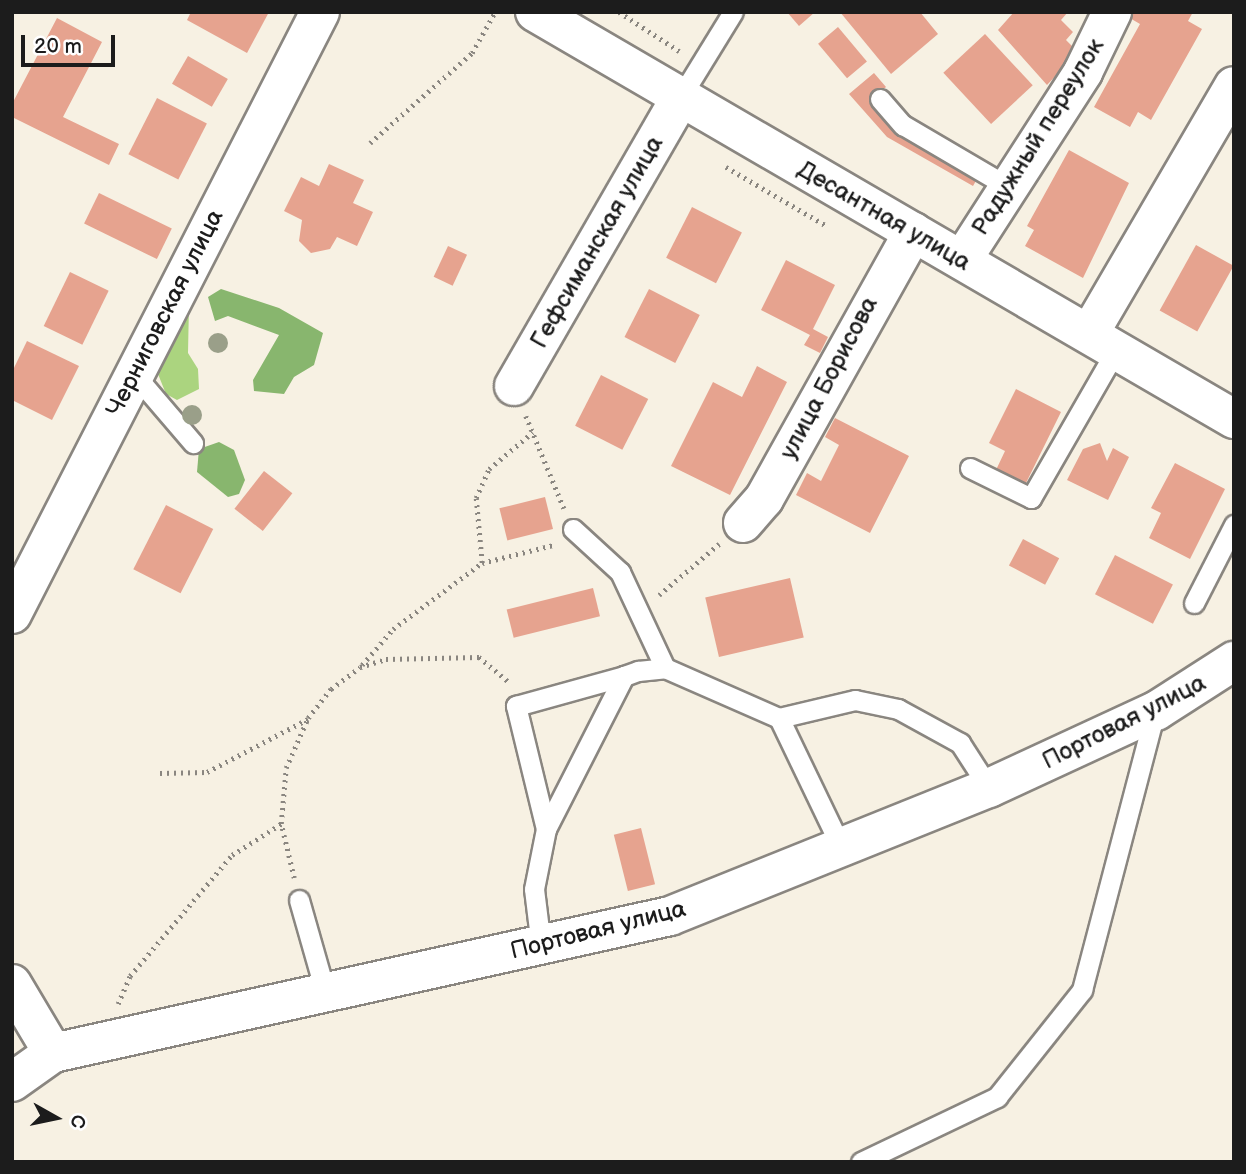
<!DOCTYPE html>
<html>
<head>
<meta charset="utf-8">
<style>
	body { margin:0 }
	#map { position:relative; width:1246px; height:1174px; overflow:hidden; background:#f7f1e3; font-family:"Balsamiq Sans",sans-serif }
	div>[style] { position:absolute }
	.green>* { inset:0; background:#abd47f }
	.forest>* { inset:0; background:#88b66e }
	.building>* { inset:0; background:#e6a38f; transform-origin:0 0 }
	.path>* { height:4.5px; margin-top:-2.25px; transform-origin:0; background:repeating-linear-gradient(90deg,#8a8680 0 2px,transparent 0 7px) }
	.roads { filter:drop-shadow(2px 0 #8a8680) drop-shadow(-2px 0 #8a8680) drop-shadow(0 2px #8a8680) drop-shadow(0 -2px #8a8680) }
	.service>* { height:19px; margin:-9.5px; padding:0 9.5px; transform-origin:9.5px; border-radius:9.5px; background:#fff }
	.minor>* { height:38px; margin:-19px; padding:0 19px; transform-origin:19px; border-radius:19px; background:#fff }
	.tertiary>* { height:38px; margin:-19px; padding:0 19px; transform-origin:19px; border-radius:19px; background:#fff }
	.trees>* { width:20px; height:20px; margin:-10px; border-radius:50%; background:#9a9f89 }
	span { translate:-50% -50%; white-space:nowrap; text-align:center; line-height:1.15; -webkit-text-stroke:5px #fff; paint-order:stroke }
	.street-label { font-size:24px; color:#1c1c1c }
	.frame { position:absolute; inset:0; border:14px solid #1c1c1c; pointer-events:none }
	.north { position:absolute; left:21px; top:1083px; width:70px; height:70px; -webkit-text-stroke:5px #fff; paint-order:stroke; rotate:99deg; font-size:19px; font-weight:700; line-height:28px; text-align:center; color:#1c1c1c }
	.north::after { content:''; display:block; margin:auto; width:24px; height:32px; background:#1c1c1c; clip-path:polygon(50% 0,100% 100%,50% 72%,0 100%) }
	.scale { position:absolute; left:21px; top:35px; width:94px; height:32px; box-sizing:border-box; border:4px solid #1c1c1c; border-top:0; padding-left:9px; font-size:21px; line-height:24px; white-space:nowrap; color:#1c1c1c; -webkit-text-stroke:5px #fff; paint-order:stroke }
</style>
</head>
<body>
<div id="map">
	<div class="green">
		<div style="clip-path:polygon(189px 305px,188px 353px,198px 369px,199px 389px,177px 400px,166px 394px,156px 369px)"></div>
	</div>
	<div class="forest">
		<div style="clip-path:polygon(221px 289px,279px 308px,323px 333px,314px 365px,294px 377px,284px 394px,254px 391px,253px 380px,279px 335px,228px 316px,215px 321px,208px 297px)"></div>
		<div style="clip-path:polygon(219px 442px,234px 450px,245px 480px,239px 494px,228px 497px,197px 472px,199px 449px)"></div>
	</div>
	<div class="building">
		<div style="clip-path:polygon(191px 12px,269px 12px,247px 53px,187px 20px)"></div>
		<div style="clip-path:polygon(787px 12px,815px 12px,799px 26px)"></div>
		<div style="clip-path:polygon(840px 12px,920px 12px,938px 34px,891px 74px)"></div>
		<div style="clip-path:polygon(1014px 12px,1068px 12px,1061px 20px,1073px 32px,1066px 40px,1078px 52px,1047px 85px,998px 30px)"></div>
		<div style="clip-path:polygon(1130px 12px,1193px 12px,1188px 21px,1202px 29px,1151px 120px,1138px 112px,1130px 127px,1094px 107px,1140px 24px,1128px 17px)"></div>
		<div style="clip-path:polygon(57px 18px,102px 42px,63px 117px,119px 144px,109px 165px,12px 117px,12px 104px)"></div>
		<div style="left:838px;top:27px;width:45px;height:26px;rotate:50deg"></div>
		<div style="left:985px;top:34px;width:70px;height:57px;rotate:47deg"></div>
		<div style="left:188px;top:56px;width:46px;height:32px;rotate:30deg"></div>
		<div style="clip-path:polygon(874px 73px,886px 87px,869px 102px,895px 132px,977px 179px,973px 186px,887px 137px,849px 94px)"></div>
		<div style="left:157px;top:98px;width:56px;height:63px;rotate:27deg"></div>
		<div style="clip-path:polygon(1069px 150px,1129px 183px,1083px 278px,1025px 246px,1034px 230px,1027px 226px)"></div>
		<div style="clip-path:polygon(329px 164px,364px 180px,353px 203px,373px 212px,357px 246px,337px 237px,330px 249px,311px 253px,299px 241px,302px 220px,284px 211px,301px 177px,319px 186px)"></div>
		<div style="left:99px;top:193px;width:81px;height:34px;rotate:26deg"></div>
		<div style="left:692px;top:207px;width:56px;height:57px;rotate:27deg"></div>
		<div style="left:1196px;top:245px;width:43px;height:75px;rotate:29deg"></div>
		<div style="left:448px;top:246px;width:21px;height:34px;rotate:25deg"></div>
		<div style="clip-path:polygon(786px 260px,835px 285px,813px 329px,828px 337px,820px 353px,804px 345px,810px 335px,761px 310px)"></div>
		<div style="left:70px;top:272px;width:43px;height:60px;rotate:26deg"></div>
		<div style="left:649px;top:289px;width:57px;height:54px;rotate:27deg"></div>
		<div style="clip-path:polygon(27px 341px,79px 366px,52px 420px,12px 400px,12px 372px)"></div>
		<div style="clip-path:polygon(757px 366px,787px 382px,730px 495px,671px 466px,713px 382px,742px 397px)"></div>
		<div style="left:601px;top:375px;width:53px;height:57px;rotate:27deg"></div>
		<div style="clip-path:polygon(1016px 389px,1061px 412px,1025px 485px,996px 470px,1005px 451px,989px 443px)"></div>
		<div style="clip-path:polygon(835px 418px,909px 456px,870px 533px,796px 495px,807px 473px,821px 481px,839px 445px,825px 437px)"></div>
		<div style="clip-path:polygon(1100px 443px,1107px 461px,1113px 448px,1129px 457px,1108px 500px,1067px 480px,1083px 449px)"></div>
		<div style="clip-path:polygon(1175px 463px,1225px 489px,1190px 559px,1149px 538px,1161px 513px,1151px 508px)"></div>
		<div style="left:264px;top:471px;width:36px;height:48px;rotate:38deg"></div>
		<div style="left:545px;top:497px;width:33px;height:47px;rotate:76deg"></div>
		<div style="left:166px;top:505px;width:53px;height:72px;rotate:27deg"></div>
		<div style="left:1023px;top:539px;width:41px;height:30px;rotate:28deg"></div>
		<div style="left:1115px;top:555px;width:65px;height:44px;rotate:27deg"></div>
		<div style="left:790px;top:578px;width:61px;height:87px;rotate:77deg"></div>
		<div style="left:593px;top:588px;width:29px;height:89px;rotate:76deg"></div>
		<div style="left:641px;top:828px;width:58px;height:28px;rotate:76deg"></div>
	</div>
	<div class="path">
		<div style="left:619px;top:12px;width:72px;rotate:33deg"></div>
		<div style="left:370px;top:143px;width:136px;rotate:-41.4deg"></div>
		<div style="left:472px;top:53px;width:47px;rotate:-60.7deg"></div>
		<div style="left:726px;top:167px;width:117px;rotate:30.3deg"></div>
		<div style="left:526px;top:416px;width:100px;rotate:67.6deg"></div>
		<div style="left:482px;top:563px;width:65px;rotate:-95.3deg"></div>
		<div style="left:476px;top:498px;width:32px;rotate:-66deg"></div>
		<div style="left:489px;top:469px;width:57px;rotate:-40.1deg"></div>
		<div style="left:659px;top:595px;width:79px;rotate:-40.4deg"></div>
		<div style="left:362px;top:665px;width:48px;rotate:-49.3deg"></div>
		<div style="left:393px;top:629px;width:111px;rotate:-36.6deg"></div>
		<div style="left:482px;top:563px;width:73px;rotate:-14.2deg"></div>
		<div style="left:160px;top:773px;width:47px;rotate:-1.2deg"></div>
		<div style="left:207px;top:772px;width:114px;rotate:-27.7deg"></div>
		<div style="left:294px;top:878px;width:56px;rotate:-103.5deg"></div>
		<div style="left:281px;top:824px;width:56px;rotate:-84.9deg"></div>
		<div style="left:286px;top:768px;width:55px;rotate:-66.3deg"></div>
		<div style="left:308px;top:718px;width:37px;rotate:-52deg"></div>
		<div style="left:331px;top:689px;width:36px;rotate:-37deg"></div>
		<div style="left:360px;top:667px;width:27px;rotate:-17deg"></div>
		<div style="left:386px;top:659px;width:93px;rotate:-1.2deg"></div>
		<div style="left:479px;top:657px;width:40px;rotate:40deg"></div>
		<div style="left:118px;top:1004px;width:30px;rotate:-67deg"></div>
		<div style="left:130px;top:976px;width:158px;rotate:-49.9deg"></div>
		<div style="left:232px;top:855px;width:58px;rotate:-32.3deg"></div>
	</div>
	<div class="roads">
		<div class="service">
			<div style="left:680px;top:98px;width:101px;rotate:-58.4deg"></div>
			<div style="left:880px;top:99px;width:35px;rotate:49deg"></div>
			<div style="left:903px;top:125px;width:121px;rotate:30.4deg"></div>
			<div style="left:134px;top:374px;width:91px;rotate:49.5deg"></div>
			<div style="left:970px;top:468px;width:68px;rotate:26.2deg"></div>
			<div style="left:1031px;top:498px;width:171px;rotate:-60.1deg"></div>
			<div style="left:573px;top:529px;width:64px;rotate:42.5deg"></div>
			<div style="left:620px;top:572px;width:106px;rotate:64.9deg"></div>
			<div style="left:1194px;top:603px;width:88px;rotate:-62.9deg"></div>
			<div style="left:779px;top:718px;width:141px;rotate:64.3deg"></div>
			<div style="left:546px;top:829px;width:127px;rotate:-103.7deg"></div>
			<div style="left:516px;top:706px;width:112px;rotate:-15.5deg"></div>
			<div style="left:299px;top:900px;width:99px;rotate:74.1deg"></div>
			<div style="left:541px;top:946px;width:57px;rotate:-97deg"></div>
			<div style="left:534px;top:889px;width:61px;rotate:-78.7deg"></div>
			<div style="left:546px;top:829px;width:172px;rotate:-63deg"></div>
			<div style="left:624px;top:676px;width:15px;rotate:-20deg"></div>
			<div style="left:638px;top:671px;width:27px;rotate:-6deg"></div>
			<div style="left:665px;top:668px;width:124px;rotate:23.7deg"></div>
			<div style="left:779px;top:718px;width:78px;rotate:-13.3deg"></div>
			<div style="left:855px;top:700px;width:44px;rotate:11.8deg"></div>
			<div style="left:898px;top:709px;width:71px;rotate:28.7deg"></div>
			<div style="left:960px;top:743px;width:54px;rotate:57.2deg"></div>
			<div style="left:861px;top:1162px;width:151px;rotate:-25.5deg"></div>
			<div style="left:997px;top:1097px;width:137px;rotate:-51.5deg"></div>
			<div style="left:1082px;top:990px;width:287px;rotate:-75.3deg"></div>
		</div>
		<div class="minor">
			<div style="left:962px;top:260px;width:224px;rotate:-57.2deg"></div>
			<div style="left:1083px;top:72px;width:67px;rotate:-64.2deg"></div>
			<div style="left:1089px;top:334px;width:287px;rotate:-59.7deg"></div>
			<div style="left:514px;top:386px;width:332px;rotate:-60deg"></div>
			<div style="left:743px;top:523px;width:32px;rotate:-49deg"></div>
			<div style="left:764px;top:499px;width:306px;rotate:-60.8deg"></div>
			<div style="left:12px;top:614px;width:676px;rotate:-62.9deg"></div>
			<div style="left:12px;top:984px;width:80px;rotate:59.3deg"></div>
			<div style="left:12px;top:1082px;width:50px;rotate:-35.3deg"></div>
			<div style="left:53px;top:1053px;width:632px;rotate:-12.52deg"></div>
			<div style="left:670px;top:916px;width:344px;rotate:-21.9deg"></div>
			<div style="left:989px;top:788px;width:184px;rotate:-24.8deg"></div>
			<div style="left:1156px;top:711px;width:93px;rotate:-32.7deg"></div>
		</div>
		<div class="tertiary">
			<div style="left:535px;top:12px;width:809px;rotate:30.21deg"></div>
		</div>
	</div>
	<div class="trees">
		<div style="left:218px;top:343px"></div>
		<div style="left:192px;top:415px"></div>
	</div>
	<div class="street-label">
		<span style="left:1038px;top:137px;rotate:-58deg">Радужный переулок</span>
		<span style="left:884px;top:216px;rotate:30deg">Десантная улица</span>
		<span style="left:597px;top:242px;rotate:-60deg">Гефсиманская улица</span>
		<span style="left:165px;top:313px;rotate:-63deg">Черниговская улица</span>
		<span style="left:829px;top:378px;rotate:-62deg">улица Борисова</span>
		<span style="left:1124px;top:722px;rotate:-27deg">Портовая улица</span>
		<span style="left:598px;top:930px;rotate:-14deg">Портовая улица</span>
	</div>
	<div class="frame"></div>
	<div class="north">С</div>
	<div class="scale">20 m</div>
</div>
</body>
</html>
